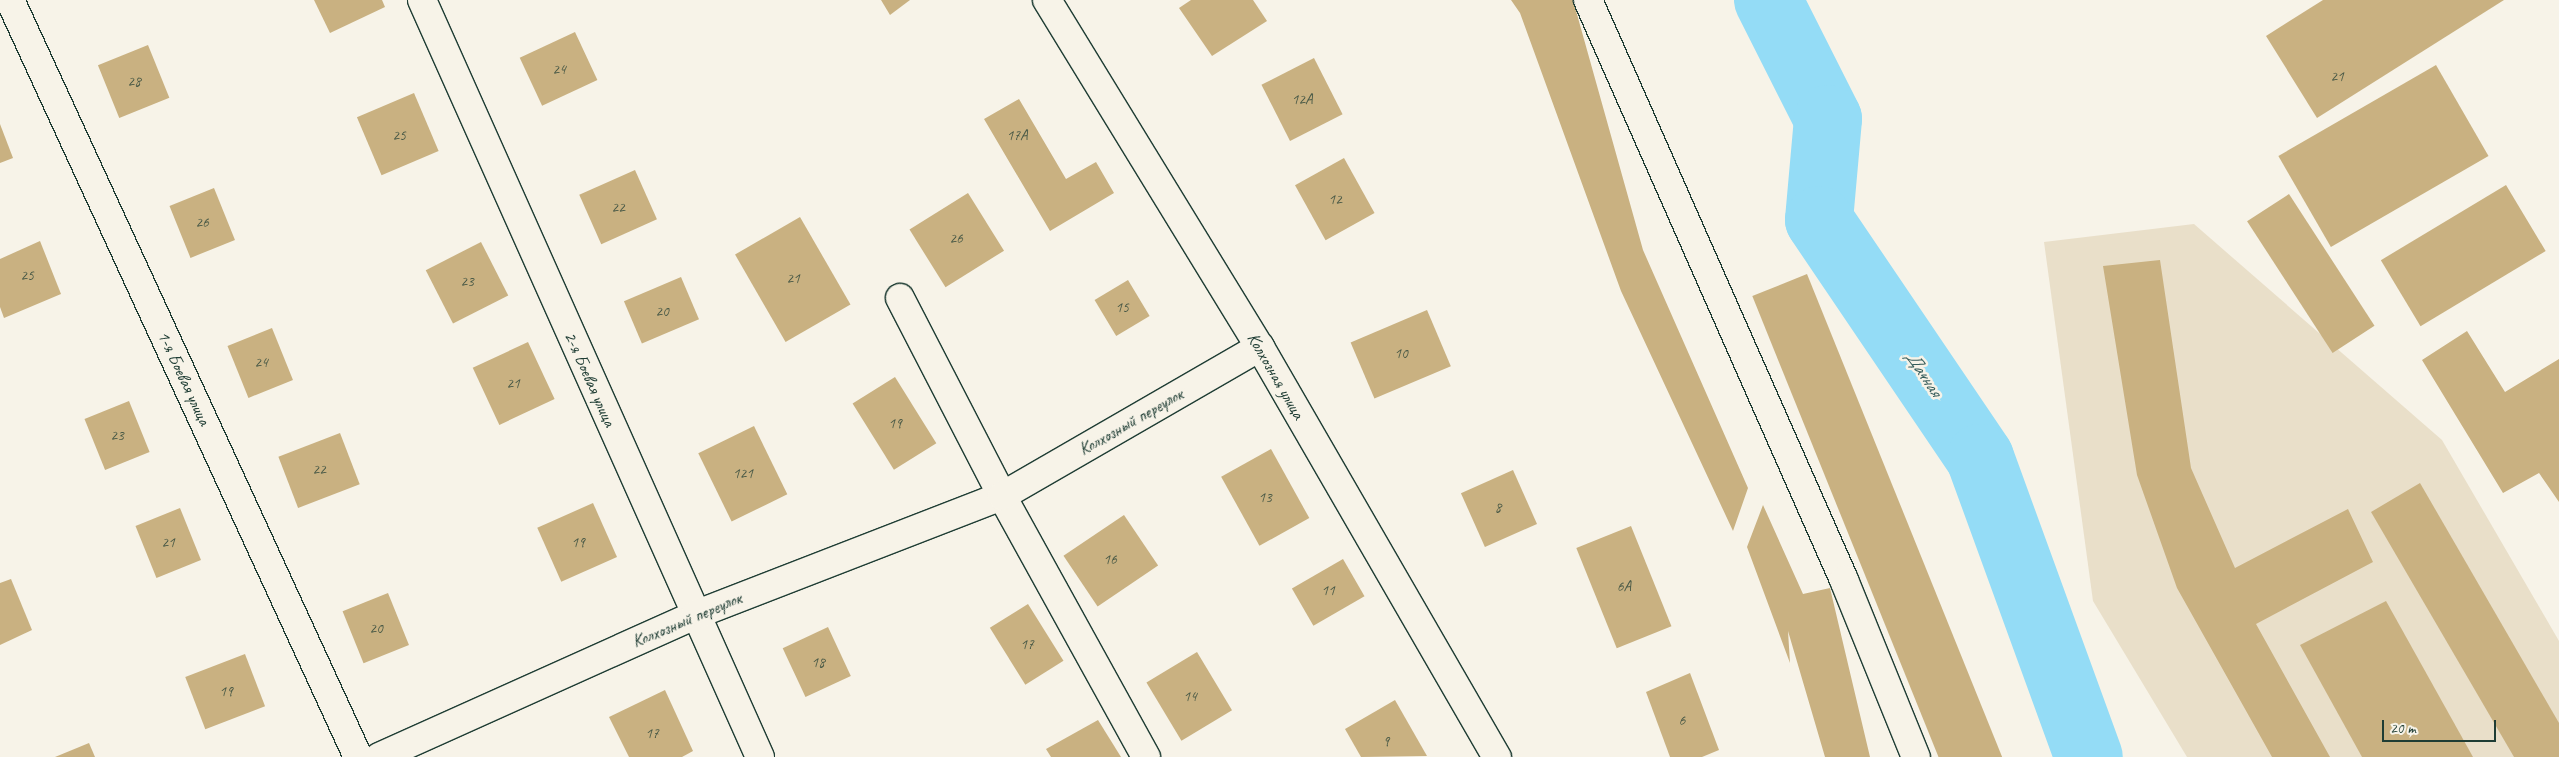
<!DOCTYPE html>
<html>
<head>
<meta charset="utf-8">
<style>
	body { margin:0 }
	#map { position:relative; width:2559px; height:757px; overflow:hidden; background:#f7f3e8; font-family:Caveat,sans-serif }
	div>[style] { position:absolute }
	.built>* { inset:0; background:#e9dfc9 }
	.river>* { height:68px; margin:-34px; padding:0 34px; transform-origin:34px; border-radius:34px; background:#94dcf6 }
	.building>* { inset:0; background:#c9b181; transform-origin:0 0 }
	.roads { filter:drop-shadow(1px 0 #1f3d34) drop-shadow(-1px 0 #1f3d34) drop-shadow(0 1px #1f3d34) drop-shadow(0 -1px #1f3d34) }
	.minor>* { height:28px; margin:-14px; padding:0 14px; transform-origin:14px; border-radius:14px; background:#f7f3e8 }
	span { translate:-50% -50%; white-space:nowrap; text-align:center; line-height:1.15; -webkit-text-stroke:5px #f7f3e8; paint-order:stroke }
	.number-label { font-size:15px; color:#4a5a47 }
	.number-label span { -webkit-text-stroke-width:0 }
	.street-label { font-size:18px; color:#1f3d34 }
	.water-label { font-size:19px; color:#365d5b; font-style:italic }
	.scale { position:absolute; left:2382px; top:720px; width:114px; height:22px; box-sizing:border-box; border:2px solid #1f3d34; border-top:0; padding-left:6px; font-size:15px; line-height:18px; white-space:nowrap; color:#1f3d34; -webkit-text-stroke:4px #f7f3e8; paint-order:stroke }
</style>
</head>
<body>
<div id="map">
	<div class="built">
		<div style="clip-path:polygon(2194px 224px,2442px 440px,2559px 641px,2559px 757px,2187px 757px,2093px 601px,2044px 242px)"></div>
	</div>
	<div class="river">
		<div style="left:1768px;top:0;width:133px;rotate:63.2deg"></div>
		<div style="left:1828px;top:119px;width:101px;rotate:95.1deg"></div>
		<div style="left:1819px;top:220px;width:287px;rotate:55.9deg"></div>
		<div style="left:1980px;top:458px;width:318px;rotate:70deg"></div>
	</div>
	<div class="building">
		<div style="clip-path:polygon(314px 0,382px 0,385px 7px,330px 33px)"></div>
		<div style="clip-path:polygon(881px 0,910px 0,890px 15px)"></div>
		<div style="clip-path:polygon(1191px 0,1253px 0,1267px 21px,1212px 56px,1179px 8px)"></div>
		<div style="clip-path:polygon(1511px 0,1573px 0,1643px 250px,1748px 488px,1733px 531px,1621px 291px,1520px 13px)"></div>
		<div style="clip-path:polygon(2323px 0,2504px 0,2317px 118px,2266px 36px)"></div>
		<div style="left:575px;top:32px;width:53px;height:61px;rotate:65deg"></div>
		<div style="left:148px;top:45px;width:57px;height:54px;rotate:68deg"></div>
		<div style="left:1314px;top:58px;width:63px;height:59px;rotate:63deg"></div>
		<div style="left:2436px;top:65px;width:105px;height:182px;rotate:60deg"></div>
		<div style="left:414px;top:93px;width:63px;height:62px;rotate:67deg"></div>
		<div style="clip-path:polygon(1019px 99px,1066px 179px,1096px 162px,1114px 193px,1050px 231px,984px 119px)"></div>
		<div style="clip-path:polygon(0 124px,13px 158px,0 163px)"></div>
		<div style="left:1344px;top:158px;width:63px;height:56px;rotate:61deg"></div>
		<div style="left:635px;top:170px;width:54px;height:61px;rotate:66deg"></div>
		<div style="left:2506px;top:185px;width:77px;height:146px;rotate:59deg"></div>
		<div style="left:214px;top:188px;width:56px;height:48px;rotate:68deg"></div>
		<div style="left:968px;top:193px;width:68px;height:69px;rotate:58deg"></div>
		<div style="left:2289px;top:194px;width:157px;height:50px;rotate:57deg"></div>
		<div style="left:800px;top:217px;width:101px;height:75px;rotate:60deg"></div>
		<div style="clip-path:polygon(40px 241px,61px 294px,4px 318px,0 307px,0 259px)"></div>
		<div style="left:481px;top:242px;width:60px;height:62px;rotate:63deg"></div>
		<div style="clip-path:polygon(2160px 260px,2191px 468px,2235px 568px,2348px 509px,2373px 562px,2256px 624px,2330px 757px,2272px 757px,2177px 588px,2137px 475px,2103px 266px)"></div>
		<div style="left:1807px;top:274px;width:522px;height:59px;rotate:68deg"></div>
		<div style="left:681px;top:277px;width:46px;height:62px;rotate:67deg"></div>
		<div style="left:1128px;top:280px;width:42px;height:39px;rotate:59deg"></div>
		<div style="left:1427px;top:310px;width:61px;height:83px;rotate:67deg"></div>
		<div style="left:272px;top:328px;width:56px;height:48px;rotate:68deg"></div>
		<div style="clip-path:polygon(2467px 331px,2505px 392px,2559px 359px,2559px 502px,2539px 473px,2503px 493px,2422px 360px)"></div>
		<div style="left:528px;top:342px;width:63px;height:61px;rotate:65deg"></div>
		<div style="left:895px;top:377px;width:78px;height:50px;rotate:58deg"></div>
		<div style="left:129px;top:401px;width:55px;height:48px;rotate:68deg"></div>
		<div style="left:754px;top:426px;width:76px;height:62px;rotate:64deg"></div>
		<div style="left:340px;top:433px;width:55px;height:66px;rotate:69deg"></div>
		<div style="left:1271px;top:449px;width:79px;height:57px;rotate:61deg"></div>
		<div style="left:1513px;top:470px;width:59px;height:57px;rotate:66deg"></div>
		<div style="clip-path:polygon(2420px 483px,2559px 723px,2559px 757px,2514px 757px,2371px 512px)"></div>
		<div style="left:593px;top:503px;width:59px;height:61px;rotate:66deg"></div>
		<div style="clip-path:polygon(1763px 505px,1803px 594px,1830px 588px,1870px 757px,1825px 757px,1788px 631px,1790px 663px,1747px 547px)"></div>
		<div style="left:180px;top:508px;width:56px;height:48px;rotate:68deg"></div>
		<div style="left:1124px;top:515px;width:61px;height:73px;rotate:56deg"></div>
		<div style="left:1631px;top:526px;width:108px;height:59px;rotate:68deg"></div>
		<div style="left:1343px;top:559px;width:43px;height:59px;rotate:60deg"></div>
		<div style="clip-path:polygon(11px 579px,32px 630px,0 645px,0 583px)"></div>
		<div style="left:388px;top:593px;width:56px;height:49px;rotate:68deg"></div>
		<div style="clip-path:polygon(2386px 601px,2473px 757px,2362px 757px,2300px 645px)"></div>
		<div style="left:1028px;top:604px;width:67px;height:45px;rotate:58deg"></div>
		<div style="left:828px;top:627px;width:54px;height:50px;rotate:65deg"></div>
		<div style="left:1197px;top:652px;width:68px;height:59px;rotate:59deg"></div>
		<div style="left:245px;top:654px;width:56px;height:64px;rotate:69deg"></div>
		<div style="clip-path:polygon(1690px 673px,1719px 750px,1702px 757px,1670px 757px,1646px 692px)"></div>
		<div style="clip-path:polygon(665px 690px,693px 751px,682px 757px,629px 757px,609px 717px)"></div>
		<div style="clip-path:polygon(1395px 700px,1427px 756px,1361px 757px,1345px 729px)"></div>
		<div style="clip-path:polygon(1098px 720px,1121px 757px,1051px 757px,1046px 749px)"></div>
		<div style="clip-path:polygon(89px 743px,95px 757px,55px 757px)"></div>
	</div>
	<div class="roads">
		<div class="minor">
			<div style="left:10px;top:0;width:833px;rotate:65.31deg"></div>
			<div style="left:422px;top:0;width:829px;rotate:65.94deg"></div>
			<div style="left:1047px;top:0;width:407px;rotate:58.5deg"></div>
			<div style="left:1260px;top:347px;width:474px;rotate:60deg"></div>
			<div style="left:1588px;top:0;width:634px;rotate:66.18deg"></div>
			<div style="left:1844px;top:580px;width:191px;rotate:67.9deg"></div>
			<div style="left:900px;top:298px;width:223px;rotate:62.7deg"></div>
			<div style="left:1002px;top:496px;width:298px;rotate:61.1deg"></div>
			<div style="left:379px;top:757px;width:346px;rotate:-24.2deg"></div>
			<div style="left:695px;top:615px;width:329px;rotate:-21.2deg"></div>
			<div style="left:1002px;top:496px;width:298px;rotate:-30deg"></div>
		</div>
	</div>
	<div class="number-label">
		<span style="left:559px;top:70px">24</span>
		<span style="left:2337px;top:77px">21</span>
		<span style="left:134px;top:82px">28</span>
		<span style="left:1302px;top:100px">12А</span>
		<span style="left:399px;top:136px">25</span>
		<span style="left:1017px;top:136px">17А</span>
		<span style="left:1335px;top:200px">12</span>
		<span style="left:618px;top:208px">22</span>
		<span style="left:202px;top:223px">26</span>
		<span style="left:956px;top:239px">26</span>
		<span style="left:27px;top:276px">25</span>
		<span style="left:793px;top:279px">21</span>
		<span style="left:467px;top:282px">23</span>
		<span style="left:1122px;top:308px">15</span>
		<span style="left:662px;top:312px">20</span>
		<span style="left:1401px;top:354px">10</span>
		<span style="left:261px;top:363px">24</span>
		<span style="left:513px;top:384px">21</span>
		<span style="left:895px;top:424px">19</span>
		<span style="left:117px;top:436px">23</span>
		<span style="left:319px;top:470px">22</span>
		<span style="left:743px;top:474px">121</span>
		<span style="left:1265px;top:498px">13</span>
		<span style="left:1498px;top:508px">8</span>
		<span style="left:168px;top:543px">21</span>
		<span style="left:578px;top:543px">19</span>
		<span style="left:1110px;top:560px">16</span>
		<span style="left:1624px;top:587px">6А</span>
		<span style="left:1328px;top:591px">11</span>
		<span style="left:376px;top:629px">20</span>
		<span style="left:1027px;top:645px">17</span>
		<span style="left:818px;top:663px">18</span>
		<span style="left:226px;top:692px">19</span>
		<span style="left:1190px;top:697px">14</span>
		<span style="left:1682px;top:721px">6</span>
		<span style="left:652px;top:734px">17</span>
		<span style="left:1386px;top:742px">9</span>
	</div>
	<div class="street-label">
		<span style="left:1276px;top:376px;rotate:60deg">Колхозная улица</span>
		<span style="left:184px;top:378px;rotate:65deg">1-я Боевая улица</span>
		<span style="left:590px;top:379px;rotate:66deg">2-я Боевая улица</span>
		<span style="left:1131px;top:422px;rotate:-30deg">Колхозный переулок</span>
		<span style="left:687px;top:620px;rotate:-23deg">Колхозный переулок</span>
	</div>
	<div class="water-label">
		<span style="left:1923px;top:374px;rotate:56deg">Дачная</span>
	</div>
	<div class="scale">20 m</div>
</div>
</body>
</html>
